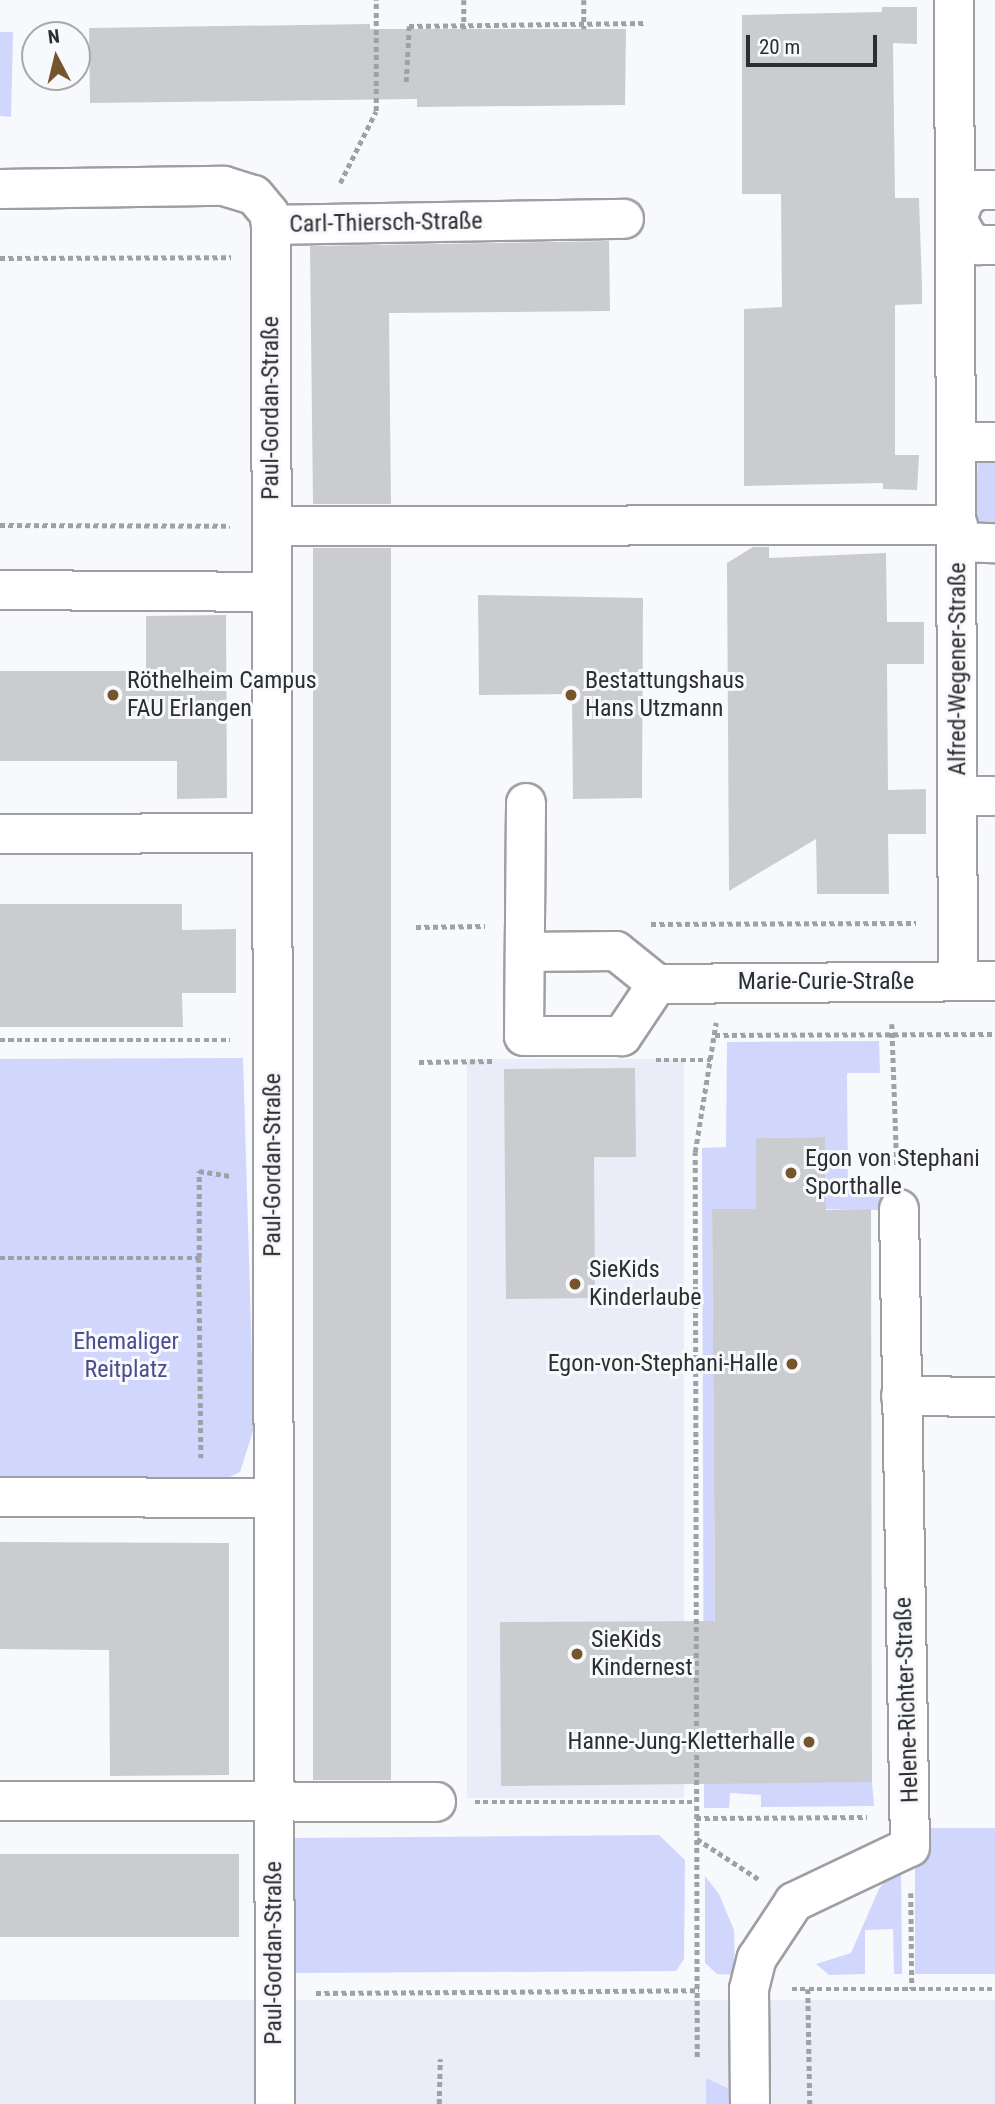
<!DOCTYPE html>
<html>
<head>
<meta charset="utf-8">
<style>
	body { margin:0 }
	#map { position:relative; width:995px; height:2104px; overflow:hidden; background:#f8f9fd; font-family:"Roboto Condensed",sans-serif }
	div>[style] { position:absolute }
	.built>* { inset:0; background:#eaecf7; transform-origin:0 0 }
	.green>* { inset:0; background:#d1d6fc; transform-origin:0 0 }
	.building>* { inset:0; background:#cbccd0; transform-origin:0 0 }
	.path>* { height:4.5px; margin-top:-2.25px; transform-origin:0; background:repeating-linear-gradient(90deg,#a0a1a4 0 5px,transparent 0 8.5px) }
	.roads { filter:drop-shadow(2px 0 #9f9fa3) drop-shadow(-2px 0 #9f9fa3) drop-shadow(0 2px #9f9fa3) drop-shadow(0 -2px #9f9fa3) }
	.minor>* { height:38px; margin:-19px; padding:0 19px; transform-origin:19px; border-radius:19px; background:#fff }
	.dots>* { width:19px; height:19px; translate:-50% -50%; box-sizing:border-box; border:4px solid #f8f9fd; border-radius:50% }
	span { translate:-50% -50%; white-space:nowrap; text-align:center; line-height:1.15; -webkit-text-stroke:6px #f8f9fd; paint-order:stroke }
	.street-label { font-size:24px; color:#2d2e2f }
	.poi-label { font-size:24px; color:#2d2e2f }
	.left { translate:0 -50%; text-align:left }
	.right { translate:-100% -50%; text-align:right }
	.park-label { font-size:24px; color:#4a4d8d }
	.north { position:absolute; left:21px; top:21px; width:70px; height:70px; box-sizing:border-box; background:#f8f9fd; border:2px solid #a7a8ab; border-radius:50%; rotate:353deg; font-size:19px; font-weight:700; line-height:28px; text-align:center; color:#2d2e2f }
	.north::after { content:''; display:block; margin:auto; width:24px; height:32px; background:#76542c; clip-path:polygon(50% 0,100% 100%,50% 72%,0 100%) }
	.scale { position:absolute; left:746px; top:35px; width:131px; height:32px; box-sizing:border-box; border:4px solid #2d2e2f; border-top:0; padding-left:9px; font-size:21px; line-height:24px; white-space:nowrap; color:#2d2e2f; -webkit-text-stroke:5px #f8f9fd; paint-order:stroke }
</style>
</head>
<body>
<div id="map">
	<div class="built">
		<div style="left:684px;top:1059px;width:739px;height:217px;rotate:90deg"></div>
		<div style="left:995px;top:2000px;width:104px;height:995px;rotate:90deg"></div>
	</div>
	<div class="green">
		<div style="clip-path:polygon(0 32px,13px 32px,11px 117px,0 116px)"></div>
		<div style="clip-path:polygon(978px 452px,995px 452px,995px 531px,975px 531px)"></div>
		<div style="clip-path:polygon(879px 1041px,880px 1073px,847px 1073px,848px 1189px,882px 1188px,882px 1210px,826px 1209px,825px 1137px,756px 1138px,756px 1209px,712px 1209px,716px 1782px,872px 1782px,874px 1806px,761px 1807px,761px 1795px,730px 1793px,729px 1808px,704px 1808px,702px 1148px,726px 1147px,727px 1042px)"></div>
		<div style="clip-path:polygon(243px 1058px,254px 1428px,240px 1472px,222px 1481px,0 1480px,0 1059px)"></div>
		<div style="left:995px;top:1828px;width:146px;height:80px;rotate:90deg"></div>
		<div style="clip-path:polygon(659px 1835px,685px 1860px,684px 1959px,676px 1971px,295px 1973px,294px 1838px)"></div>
		<div style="clip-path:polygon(896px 1867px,901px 1867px,902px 1974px,894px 1974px,893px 1929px,865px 1930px,865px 1974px,829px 1975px,816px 1964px,851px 1953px,879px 1889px)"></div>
		<div style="clip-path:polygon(705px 1876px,719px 1894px,734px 1930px,735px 1975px,717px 1974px,705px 1963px)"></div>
		<div style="clip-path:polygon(706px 2078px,734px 2091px,735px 2104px,706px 2104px)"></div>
	</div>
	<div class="building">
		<div style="clip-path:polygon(882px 7px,917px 7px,917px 44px,893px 43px,895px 198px,919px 198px,922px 286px,922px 304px,895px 305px,895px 455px,919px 455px,917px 490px,883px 489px,883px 483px,744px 486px,744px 309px,782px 307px,781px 194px,742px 194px,742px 15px,882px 12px)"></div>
		<div style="clip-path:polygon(370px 24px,370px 29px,626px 29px,625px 105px,417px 107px,417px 99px,90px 103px,89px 28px)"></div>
		<div style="clip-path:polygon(609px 241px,610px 311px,389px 313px,391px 504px,313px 504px,310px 246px)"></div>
		<div style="clip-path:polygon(753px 547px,769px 547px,769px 558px,886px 553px,887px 622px,924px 622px,924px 664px,887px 664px,888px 790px,926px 789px,926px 834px,888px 834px,889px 894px,817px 894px,816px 839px,729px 891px,727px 563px)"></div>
		<div style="left:313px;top:548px;width:78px;height:1232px"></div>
		<div style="clip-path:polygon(478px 595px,643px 598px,642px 798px,573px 799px,572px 694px,479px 695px)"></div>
		<div style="clip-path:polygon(226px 615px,227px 798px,177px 799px,177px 761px,0 761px,0 671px,146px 671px,146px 616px)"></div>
		<div style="clip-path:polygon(0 904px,182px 904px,182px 930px,236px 929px,236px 993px,182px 993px,183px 1027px,0 1027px)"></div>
		<div style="clip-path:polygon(635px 1068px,636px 1157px,594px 1157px,595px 1298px,506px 1299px,504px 1069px)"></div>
		<div style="clip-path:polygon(825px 1137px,826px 1210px,871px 1209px,872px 1782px,501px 1786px,500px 1622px,715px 1621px,712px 1209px,756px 1209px,756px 1138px)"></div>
		<div style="clip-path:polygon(0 1542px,229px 1543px,229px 1775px,110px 1776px,109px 1650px,0 1649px)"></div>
		<div style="left:0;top:1854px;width:239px;height:83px"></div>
	</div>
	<div class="path">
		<div style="left:464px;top:0;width:29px;rotate:90deg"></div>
		<div style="left:584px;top:0;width:29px;rotate:90deg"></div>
		<div style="left:406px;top:82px;width:56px;rotate:-86.9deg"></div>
		<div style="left:409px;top:26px;width:236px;rotate:-0.7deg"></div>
		<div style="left:340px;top:183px;width:80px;rotate:-63.4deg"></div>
		<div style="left:376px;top:111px;width:111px;rotate:-90deg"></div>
		<div style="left:0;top:258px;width:231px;rotate:-0.2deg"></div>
		<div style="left:0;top:525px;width:230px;rotate:0.2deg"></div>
		<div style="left:651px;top:924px;width:265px;rotate:-0.2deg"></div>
		<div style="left:416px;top:927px;width:69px;rotate:-0.8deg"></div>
		<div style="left:892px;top:1024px;width:145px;rotate:88deg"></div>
		<div style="left:715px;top:1035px;width:280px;rotate:-0.2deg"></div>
		<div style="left:0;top:1040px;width:230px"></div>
		<div style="left:656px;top:1060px;width:55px"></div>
		<div style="left:419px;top:1062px;width:74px;rotate:-0.8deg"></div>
		<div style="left:0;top:1258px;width:199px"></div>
		<div style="left:199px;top:1258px;width:200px;rotate:89.4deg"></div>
		<div style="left:199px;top:1258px;width:87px;rotate:-90deg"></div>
		<div style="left:199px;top:1171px;width:31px;rotate:9deg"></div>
		<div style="left:475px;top:1802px;width:221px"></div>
		<div style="left:696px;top:1818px;width:171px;rotate:-0.3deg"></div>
		<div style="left:697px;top:1839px;width:75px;rotate:33.1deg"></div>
		<div style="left:911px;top:1893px;width:96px;rotate:89.4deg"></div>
		<div style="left:792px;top:1989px;width:203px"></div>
		<div style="left:808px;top:1989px;width:115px;rotate:89deg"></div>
		<div style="left:316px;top:1993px;width:383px;rotate:-0.4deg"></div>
		<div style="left:697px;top:2057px;width:905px;rotate:-90.13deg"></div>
		<div style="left:695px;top:1152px;width:131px;rotate:-80.8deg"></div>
		<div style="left:439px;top:2104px;width:45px;rotate:-88.7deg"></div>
	</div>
	<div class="roads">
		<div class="minor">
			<div style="left:954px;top:0;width:981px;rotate:89.77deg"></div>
			<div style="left:0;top:189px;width:224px;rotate:-0.8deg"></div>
			<div style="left:224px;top:186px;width:31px;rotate:17deg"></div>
			<div style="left:254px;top:195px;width:23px;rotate:50deg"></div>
			<div style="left:269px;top:213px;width:12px;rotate:81deg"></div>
			<div style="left:271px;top:225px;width:1879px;rotate:89.88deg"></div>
			<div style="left:995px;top:190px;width:17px;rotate:180deg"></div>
			<div style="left:978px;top:190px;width:15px;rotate:148deg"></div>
			<div style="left:965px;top:198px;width:22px;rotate:111deg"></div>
			<div style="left:957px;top:219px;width:23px;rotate:61deg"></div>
			<div style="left:968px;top:239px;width:13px;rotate:29deg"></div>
			<div style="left:979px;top:245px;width:16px"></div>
			<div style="left:271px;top:225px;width:353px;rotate:-1deg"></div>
			<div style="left:958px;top:442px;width:37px"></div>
			<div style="left:272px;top:526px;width:686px;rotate:-0.08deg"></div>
			<div style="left:959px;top:542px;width:36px;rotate:2deg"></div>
			<div style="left:0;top:590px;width:271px;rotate:0.4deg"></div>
			<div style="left:958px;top:796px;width:37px"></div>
			<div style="left:0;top:834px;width:272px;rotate:-0.2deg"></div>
			<div style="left:525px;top:952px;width:91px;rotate:-0.6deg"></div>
			<div style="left:616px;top:951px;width:53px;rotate:38.8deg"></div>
			<div style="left:657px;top:984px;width:63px;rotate:123.9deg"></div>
			<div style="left:622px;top:1036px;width:98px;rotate:180deg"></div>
			<div style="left:524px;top:1036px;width:233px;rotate:-89.5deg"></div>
			<div style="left:657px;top:984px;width:338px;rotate:-0.5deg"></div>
			<div style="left:901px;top:1396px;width:94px;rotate:0.6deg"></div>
			<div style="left:0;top:1497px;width:274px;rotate:0.2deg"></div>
			<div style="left:0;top:1801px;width:436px;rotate:0.1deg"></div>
			<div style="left:750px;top:2104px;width:115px;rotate:-90.5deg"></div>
			<div style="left:749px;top:1989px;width:32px;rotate:-76deg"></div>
			<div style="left:757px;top:1958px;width:67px;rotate:-56.5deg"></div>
			<div style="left:794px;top:1902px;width:128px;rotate:-25.4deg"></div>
			<div style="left:910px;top:1847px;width:638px;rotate:-90.99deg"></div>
		</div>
	</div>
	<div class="dots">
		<div style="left:113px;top:695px;background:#76542c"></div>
		<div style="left:571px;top:695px;background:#76542c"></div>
		<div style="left:791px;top:1173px;background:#76542c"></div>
		<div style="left:575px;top:1284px;background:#76542c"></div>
		<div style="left:792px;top:1364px;background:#76542c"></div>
		<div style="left:577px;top:1654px;background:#76542c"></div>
		<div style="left:809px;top:1742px;background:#76542c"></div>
	</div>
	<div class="street-label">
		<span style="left:386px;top:223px;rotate:-1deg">Carl-Thiersch-Straße</span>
		<span style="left:271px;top:408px;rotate:-90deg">Paul-Gordan-Straße</span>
		<span style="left:958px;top:669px;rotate:-90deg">Alfred-Wegener-Straße</span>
		<span style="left:826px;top:982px">Marie-Curie-Straße</span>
		<span style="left:273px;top:1165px;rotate:-90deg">Paul-Gordan-Straße</span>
		<span style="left:907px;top:1700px;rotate:-92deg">Helene-Richter-Straße</span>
		<span style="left:274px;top:1953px;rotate:-90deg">Paul-Gordan-Straße</span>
	</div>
	<div class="poi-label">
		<span class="left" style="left:127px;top:695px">Röthelheim Campus<br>FAU Erlangen</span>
		<span class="left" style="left:585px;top:695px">Bestattungshaus<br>Hans Utzmann</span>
		<span class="left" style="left:805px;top:1173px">Egon von Stephani<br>Sporthalle</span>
		<span class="left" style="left:589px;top:1284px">SieKids<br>Kinderlaube</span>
		<span class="right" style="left:778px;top:1364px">Egon-von-Stephani-Halle</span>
		<span class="left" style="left:591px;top:1654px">SieKids<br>Kindernest</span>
		<span class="right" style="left:795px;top:1742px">Hanne-Jung-Kletterhalle</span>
	</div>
	<div class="park-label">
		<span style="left:126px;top:1356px">Ehemaliger<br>Reitplatz</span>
	</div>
	<div class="north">N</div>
	<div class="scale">20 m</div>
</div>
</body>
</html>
